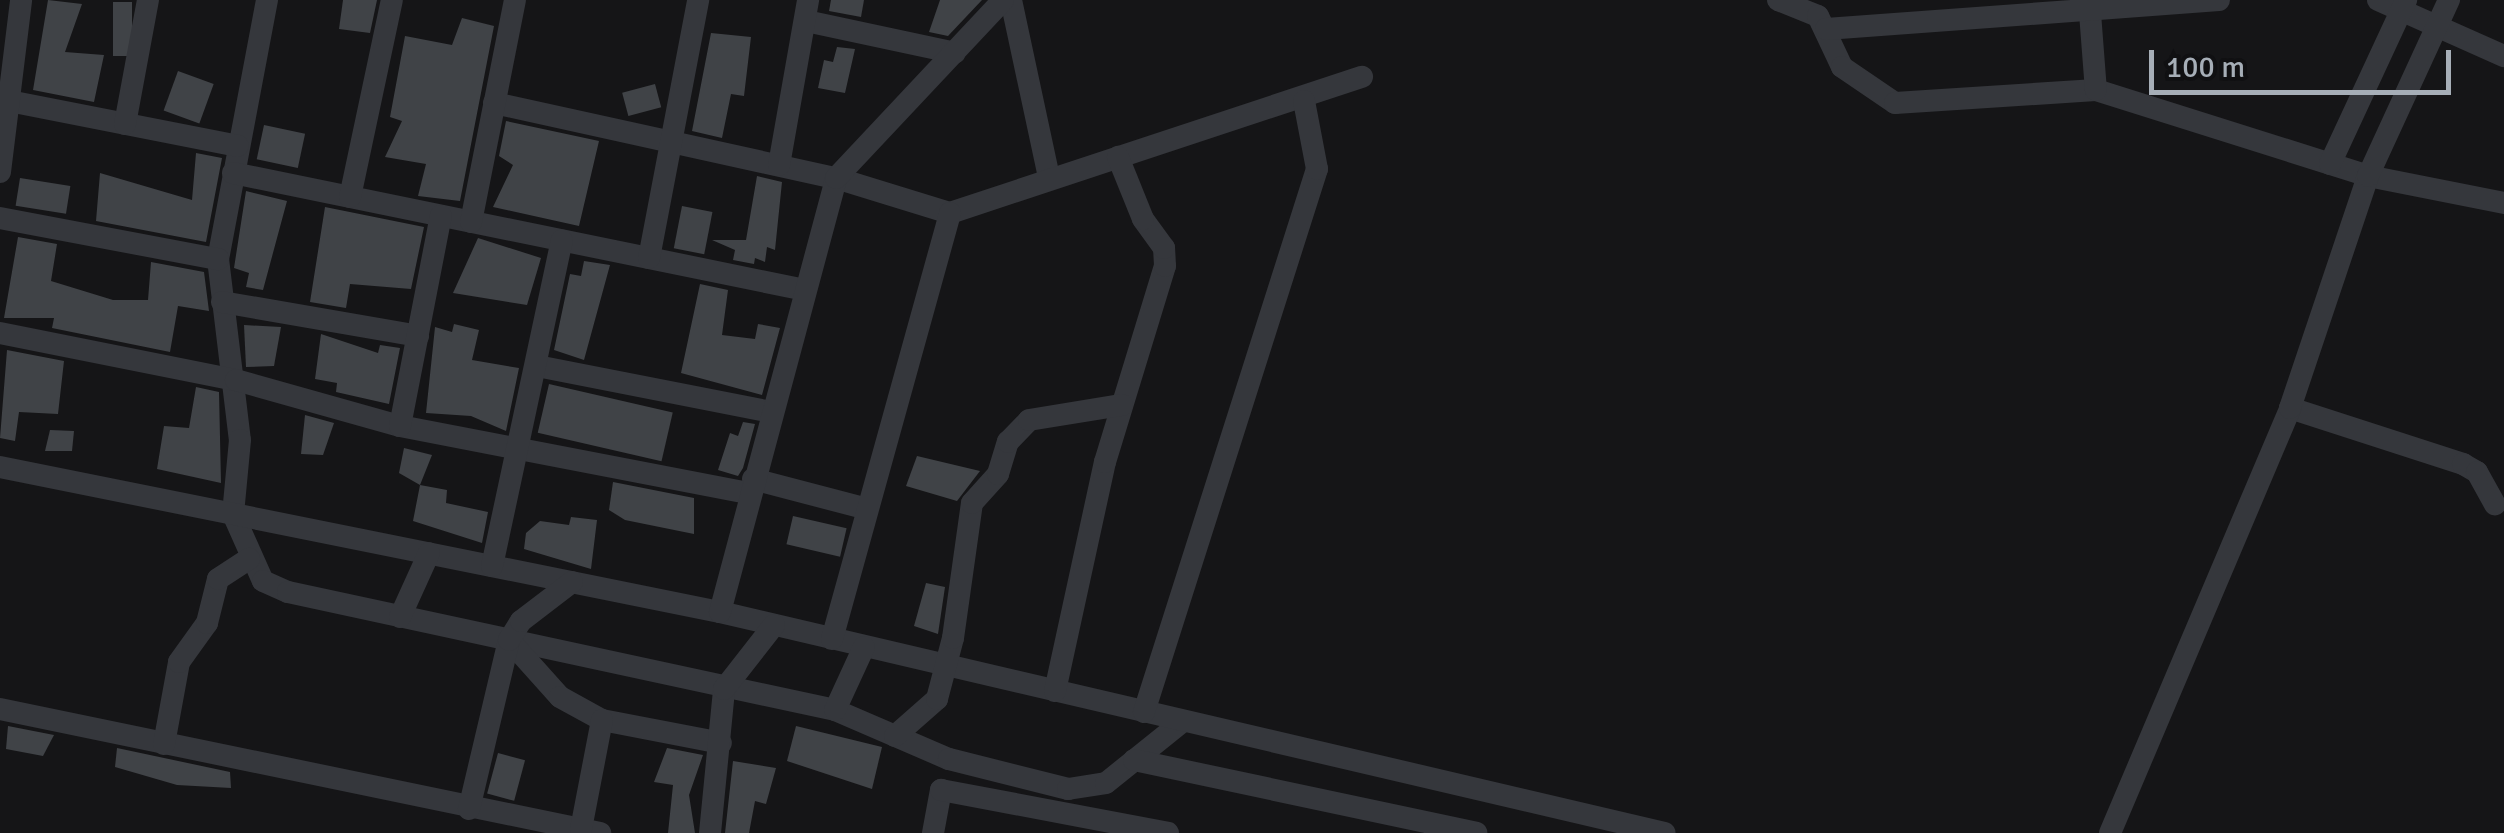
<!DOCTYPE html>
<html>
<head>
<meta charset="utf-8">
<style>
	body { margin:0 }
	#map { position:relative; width:2504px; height:833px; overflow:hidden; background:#151517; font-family:Signika,sans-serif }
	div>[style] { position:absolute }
	.building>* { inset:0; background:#404347; transform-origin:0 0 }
	.minor>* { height:22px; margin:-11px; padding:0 11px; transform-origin:11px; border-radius:11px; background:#35373c }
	span { translate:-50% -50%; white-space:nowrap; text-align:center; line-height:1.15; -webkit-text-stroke:9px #101012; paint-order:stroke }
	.scale { position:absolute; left:2149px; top:50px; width:302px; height:45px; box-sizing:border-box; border:5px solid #a6aeb7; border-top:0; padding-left:12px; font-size:30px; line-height:35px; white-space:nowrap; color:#a6aeb7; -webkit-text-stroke:8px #101012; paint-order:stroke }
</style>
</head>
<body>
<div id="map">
	<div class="building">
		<div style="clip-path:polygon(48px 0,82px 4px,65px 52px,104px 55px,94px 102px,33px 90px)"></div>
		<div style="clip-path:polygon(343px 0,377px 0,370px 33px,339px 29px)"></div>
		<div style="clip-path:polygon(831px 0,864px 0,861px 17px,829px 11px)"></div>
		<div style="clip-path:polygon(940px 0,982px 0,948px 36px,929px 32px)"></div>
		<div style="left:113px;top:2px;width:19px;height:54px"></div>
		<div style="clip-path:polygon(462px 18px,494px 26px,460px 201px,418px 196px,426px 164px,385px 157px,402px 121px,390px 117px,405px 36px,452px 45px)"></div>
		<div style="clip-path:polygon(711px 33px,751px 37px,744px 96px,731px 94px,722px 138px,692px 131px)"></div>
		<div style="clip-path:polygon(837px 47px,855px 49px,845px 93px,818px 88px,824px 60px,833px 62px)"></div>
		<div style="left:178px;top:71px;width:38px;height:42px;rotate:20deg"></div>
		<div style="left:655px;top:84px;width:24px;height:34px;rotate:75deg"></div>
		<div style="clip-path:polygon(506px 121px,599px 141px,579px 226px,493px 207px,513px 165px,499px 156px)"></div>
		<div style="left:264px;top:125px;width:42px;height:35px;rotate:12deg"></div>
		<div style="clip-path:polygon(196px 153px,222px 158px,206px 242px,96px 221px,100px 173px,192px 200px)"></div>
		<div style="clip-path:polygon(757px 176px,782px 182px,775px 250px,767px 247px,765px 262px,755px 258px,754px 264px,733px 260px,735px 250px,712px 240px,746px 240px)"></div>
		<div style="left:20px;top:178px;width:51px;height:28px;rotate:9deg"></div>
		<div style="clip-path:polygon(246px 191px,287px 201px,263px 290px,246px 287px,249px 273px,234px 268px)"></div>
		<div style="left:682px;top:206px;width:31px;height:43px;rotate:11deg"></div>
		<div style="clip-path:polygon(325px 207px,424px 227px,411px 289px,350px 284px,346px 308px,310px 302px)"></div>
		<div style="clip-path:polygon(18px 237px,57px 244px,51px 281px,113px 300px,148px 300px,151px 262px,204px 272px,209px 311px,178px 306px,170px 352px,52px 328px,54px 318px,4px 318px)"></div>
		<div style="clip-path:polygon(478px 238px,541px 258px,527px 305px,453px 293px)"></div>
		<div style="clip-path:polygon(584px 261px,610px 265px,584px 360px,554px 350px,570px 274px,581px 276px)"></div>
		<div style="clip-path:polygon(700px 284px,728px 290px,722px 335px,755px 339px,758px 324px,780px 328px,762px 395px,681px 373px)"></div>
		<div style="clip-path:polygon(454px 324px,479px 330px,472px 360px,519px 368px,506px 431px,471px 416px,426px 413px,435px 327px,452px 332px)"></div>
		<div style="clip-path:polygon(244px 325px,281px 327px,274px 366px,246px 367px)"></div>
		<div style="clip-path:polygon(321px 334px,378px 353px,380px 345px,400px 348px,389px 404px,336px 392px,337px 383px,315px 379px)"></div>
		<div style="clip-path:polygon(7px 350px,64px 361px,58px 414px,19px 412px,15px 441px,0 438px)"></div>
		<div style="left:549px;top:384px;width:127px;height:50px;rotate:13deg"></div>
		<div style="clip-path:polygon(196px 387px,219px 392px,221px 483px,157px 469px,164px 426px,189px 428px)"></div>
		<div style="clip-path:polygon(305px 415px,334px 423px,323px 455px,301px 454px)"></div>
		<div style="clip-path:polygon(743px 422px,755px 424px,743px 468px,738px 476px,718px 470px,730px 433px,738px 436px)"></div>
		<div style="clip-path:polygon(50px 430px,74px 431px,72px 451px,45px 451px)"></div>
		<div style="clip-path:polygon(404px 448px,432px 455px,420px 485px,399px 473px)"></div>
		<div style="clip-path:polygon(917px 456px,980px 471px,957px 501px,906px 486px)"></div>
		<div style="clip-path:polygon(613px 482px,694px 498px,694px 534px,625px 520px,609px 510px)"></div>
		<div style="clip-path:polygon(420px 485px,447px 490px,446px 503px,488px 512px,482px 543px,413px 521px)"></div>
		<div style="left:793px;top:516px;width:55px;height:29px;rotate:13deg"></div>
		<div style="clip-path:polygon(571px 517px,597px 520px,591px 569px,524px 549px,526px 533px,540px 521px,569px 525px)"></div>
		<div style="clip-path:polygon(926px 583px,945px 587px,938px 634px,914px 626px)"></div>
		<div style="clip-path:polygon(8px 726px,54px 735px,43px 756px,6px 749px)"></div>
		<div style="clip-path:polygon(796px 726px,882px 747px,872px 789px,787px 761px)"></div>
		<div style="clip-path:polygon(117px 748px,230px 772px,231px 788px,177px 785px,115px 767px)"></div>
		<div style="clip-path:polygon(667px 748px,703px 755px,689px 795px,695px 833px,668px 833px,673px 785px,654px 782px)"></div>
		<div style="left:498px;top:753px;width:28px;height:42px;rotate:15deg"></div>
		<div style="clip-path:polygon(733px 761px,776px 768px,766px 804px,755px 801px,749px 833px,725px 833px)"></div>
	</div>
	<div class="minor">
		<div style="left:267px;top:0;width:264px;rotate:100.7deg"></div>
		<div style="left:218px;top:259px;width:182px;rotate:83.1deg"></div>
		<div style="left:240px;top:440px;width:74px;rotate:95.4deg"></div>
		<div style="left:233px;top:514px;width:73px;rotate:65.9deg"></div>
		<div style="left:263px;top:581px;width:27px;rotate:24deg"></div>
		<div style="left:288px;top:592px;width:560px;rotate:12.17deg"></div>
		<div style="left:835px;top:710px;width:124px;rotate:23.3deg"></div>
		<div style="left:949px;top:759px;width:123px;rotate:14.1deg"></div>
		<div style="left:1068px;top:789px;width:38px;rotate:-9deg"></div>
		<div style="left:1106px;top:783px;width:99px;rotate:-38.8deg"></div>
		<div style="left:1011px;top:0;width:182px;rotate:77.9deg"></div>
		<div style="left:1778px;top:0;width:43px;rotate:21.8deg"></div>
		<div style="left:1818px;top:16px;width:56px;rotate:64.8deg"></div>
		<div style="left:1842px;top:67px;width:64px;rotate:34.2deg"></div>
		<div style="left:1895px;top:103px;width:201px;rotate:-3.7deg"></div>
		<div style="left:2096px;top:90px;width:285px;rotate:17.5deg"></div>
		<div style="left:2368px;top:176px;width:139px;rotate:11.2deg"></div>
		<div style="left:2089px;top:0;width:90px;rotate:85.6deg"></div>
		<div style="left:2378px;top:0;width:138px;rotate:24deg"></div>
		<div style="left:806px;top:21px;width:152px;rotate:12.1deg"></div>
		<div style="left:1826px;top:29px;width:394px;rotate:-4.2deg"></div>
		<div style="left:9px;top:101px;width:233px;rotate:11.1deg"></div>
		<div style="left:494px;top:103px;width:350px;rotate:12.4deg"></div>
		<div style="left:836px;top:178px;width:119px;rotate:17.1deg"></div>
		<div style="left:950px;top:213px;width:434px;rotate:-18.3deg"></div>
		<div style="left:125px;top:124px;width:126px;rotate:-79.5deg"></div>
		<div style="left:2330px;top:164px;width:181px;rotate:-65.1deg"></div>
		<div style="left:779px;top:165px;width:168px;rotate:-80deg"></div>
		<div style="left:0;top:172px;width:173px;rotate:-83deg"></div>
		<div style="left:233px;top:173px;width:584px;rotate:11.56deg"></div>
		<div style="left:350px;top:197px;width:201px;rotate:-78deg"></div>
		<div style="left:0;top:218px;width:222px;rotate:10.7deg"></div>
		<div style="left:471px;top:222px;width:226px;rotate:-78.8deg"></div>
		<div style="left:649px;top:258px;width:263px;rotate:-79.2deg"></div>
		<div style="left:222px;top:302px;width:199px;rotate:9.8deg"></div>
		<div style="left:0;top:333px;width:241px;rotate:11.3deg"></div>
		<div style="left:236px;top:380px;width:170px;rotate:15.7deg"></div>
		<div style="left:400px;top:426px;width:355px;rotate:10.9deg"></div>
		<div style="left:537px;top:366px;width:238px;rotate:11.1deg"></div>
		<div style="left:2290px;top:408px;width:182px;rotate:17.9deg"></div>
		<div style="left:2463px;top:464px;width:16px;rotate:30deg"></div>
		<div style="left:2477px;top:472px;width:37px;rotate:61deg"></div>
		<div style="left:400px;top:426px;width:214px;rotate:-79deg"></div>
		<div style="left:0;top:467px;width:734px;rotate:11.39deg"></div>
		<div style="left:720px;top:612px;width:970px;rotate:13.16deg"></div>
		<div style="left:753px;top:479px;width:118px;rotate:14.7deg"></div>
		<div style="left:492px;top:566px;width:333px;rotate:-77.9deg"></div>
		<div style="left:720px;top:612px;width:449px;rotate:-75deg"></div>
		<div style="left:836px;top:178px;width:244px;rotate:-46.8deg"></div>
		<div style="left:400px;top:617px;width:70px;rotate:-65.6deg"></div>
		<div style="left:832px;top:639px;width:442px;rotate:-74.5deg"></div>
		<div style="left:509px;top:640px;width:76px;rotate:48.2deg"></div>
		<div style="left:560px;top:697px;width:48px;rotate:28.7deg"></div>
		<div style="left:602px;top:720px;width:121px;rotate:10.9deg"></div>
		<div style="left:1055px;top:691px;width:234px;rotate:-77.7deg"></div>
		<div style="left:1105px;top:462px;width:205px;rotate:-73deg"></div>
		<div style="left:1165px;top:266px;width:18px;rotate:-93deg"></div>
		<div style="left:1164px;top:248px;width:36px;rotate:-126deg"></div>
		<div style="left:1143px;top:219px;width:67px;rotate:-112deg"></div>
		<div style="left:0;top:709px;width:613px;rotate:11.68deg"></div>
		<div style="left:835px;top:710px;width:69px;rotate:-65.3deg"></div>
		<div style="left:1144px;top:712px;width:570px;rotate:-72.33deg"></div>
		<div style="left:1317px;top:169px;width:69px;rotate:-100.8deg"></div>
		<div style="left:895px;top:736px;width:56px;rotate:-41.4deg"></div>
		<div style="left:937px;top:699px;width:63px;rotate:-75.3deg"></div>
		<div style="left:953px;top:638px;width:136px;rotate:-82deg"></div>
		<div style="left:972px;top:503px;width:39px;rotate:-48deg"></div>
		<div style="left:998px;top:474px;width:34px;rotate:-73deg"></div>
		<div style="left:1008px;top:442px;width:30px;rotate:-46deg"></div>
		<div style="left:1029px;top:420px;width:94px;rotate:-9.2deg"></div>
		<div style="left:164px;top:744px;width:83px;rotate:-79.6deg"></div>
		<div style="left:179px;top:662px;width:48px;rotate:-54.3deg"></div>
		<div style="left:207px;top:623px;width:45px;rotate:-76deg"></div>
		<div style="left:218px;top:579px;width:37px;rotate:-33deg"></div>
		<div style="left:1134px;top:760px;width:350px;rotate:12deg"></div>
		<div style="left:469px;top:809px;width:174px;rotate:-76.7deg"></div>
		<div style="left:509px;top:640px;width:22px;rotate:-58deg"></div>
		<div style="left:521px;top:621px;width:64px;rotate:-37.4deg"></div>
		<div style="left:581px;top:829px;width:111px;rotate:-79.1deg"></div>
		<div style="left:710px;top:833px;width:145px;rotate:-84.4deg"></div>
		<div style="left:724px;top:689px;width:81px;rotate:-52deg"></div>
		<div style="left:933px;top:833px;width:44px;rotate:-79.5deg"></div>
		<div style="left:941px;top:790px;width:231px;rotate:10.7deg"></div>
		<div style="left:2110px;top:833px;width:462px;rotate:-67deg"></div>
		<div style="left:2290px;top:408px;width:245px;rotate:-71.4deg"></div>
		<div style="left:2368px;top:176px;width:194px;rotate:-65.3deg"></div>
	</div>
	<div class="scale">100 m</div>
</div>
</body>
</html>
